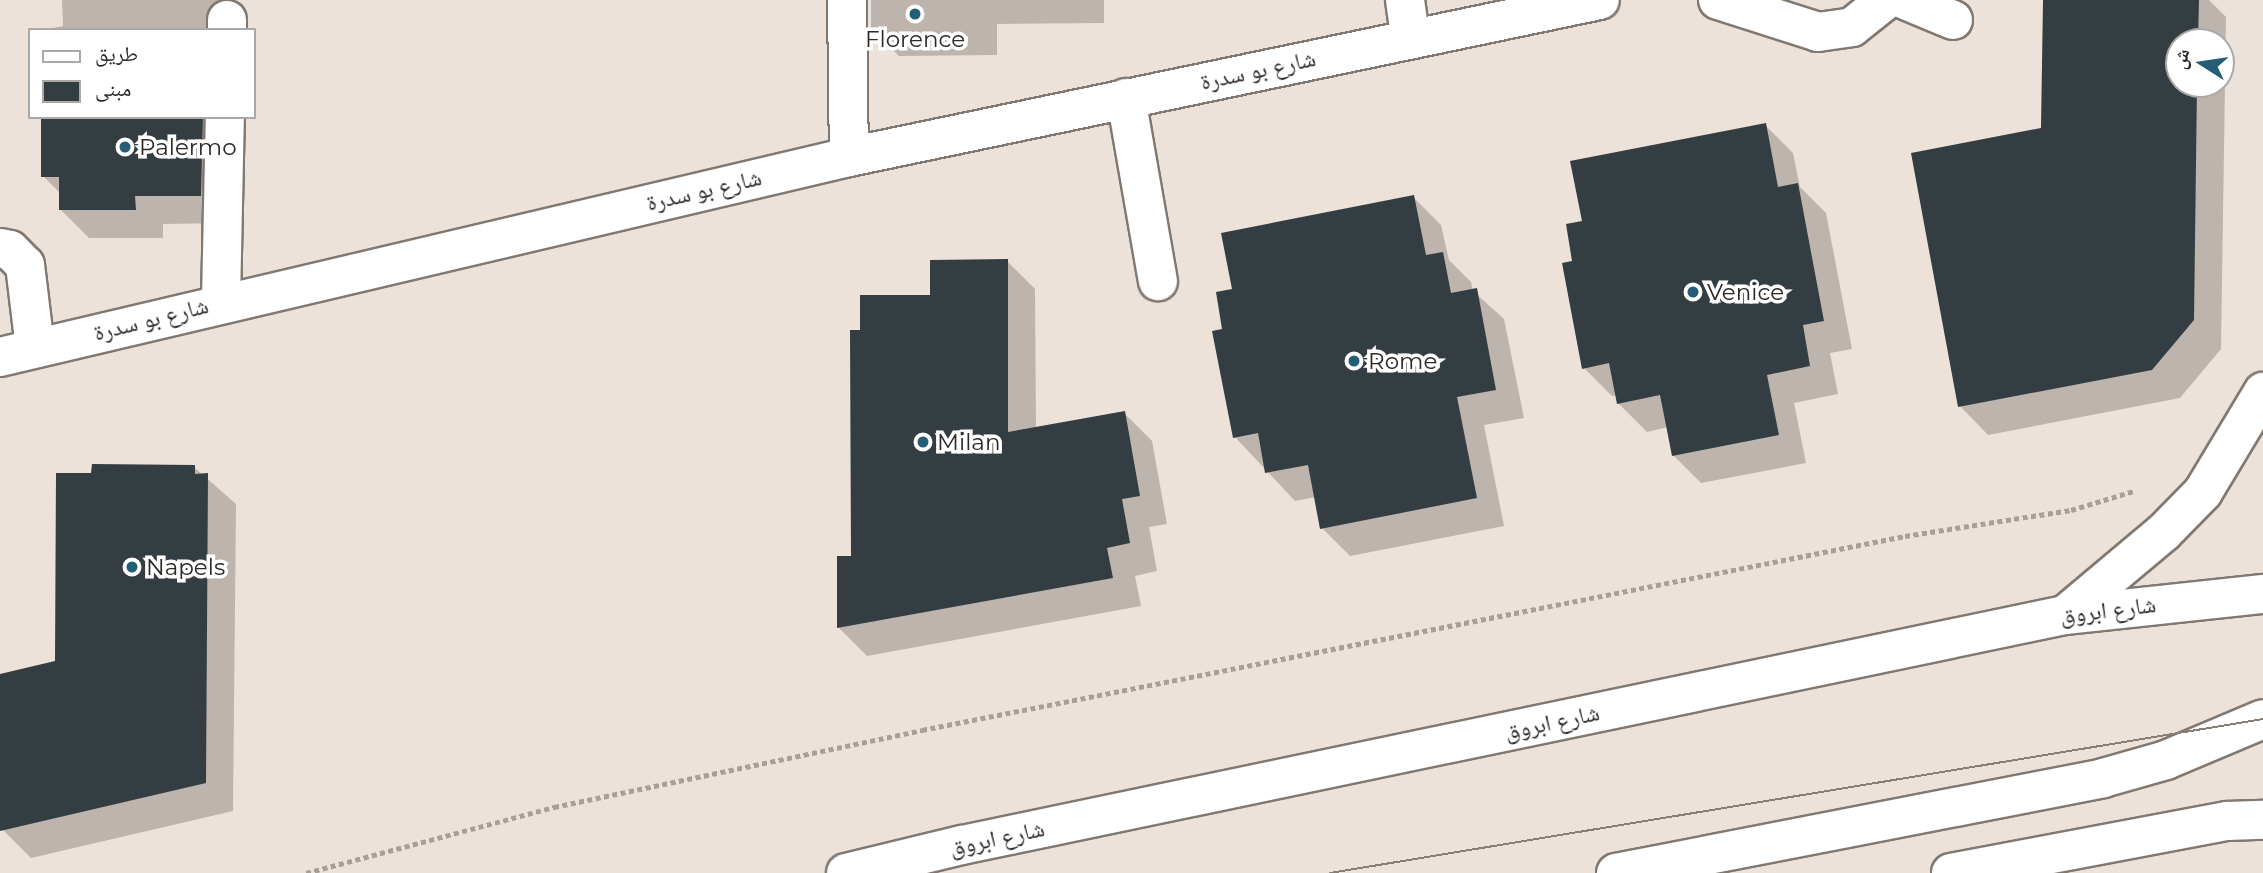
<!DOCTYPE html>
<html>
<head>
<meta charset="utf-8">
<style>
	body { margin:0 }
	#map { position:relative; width:2263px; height:873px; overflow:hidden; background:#ece2d9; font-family:Montserrat,"Noto Naskh Arabic",sans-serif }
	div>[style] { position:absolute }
	.shadow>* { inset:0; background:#0003 }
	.building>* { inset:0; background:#333d42 }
	.path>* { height:4.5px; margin-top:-2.25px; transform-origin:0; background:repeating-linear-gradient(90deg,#a7a098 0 5px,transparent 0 8.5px) }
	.roads { filter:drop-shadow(2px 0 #817971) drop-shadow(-2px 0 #817971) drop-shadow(0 2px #817971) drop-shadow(0 -2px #817971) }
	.minor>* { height:38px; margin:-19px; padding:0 19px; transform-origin:19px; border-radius:19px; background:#fff }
	.tram>* { height:2px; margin:-1px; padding:0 1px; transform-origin:1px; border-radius:1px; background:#857f78 }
	.dots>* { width:19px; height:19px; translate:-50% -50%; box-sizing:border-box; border:4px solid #fff; border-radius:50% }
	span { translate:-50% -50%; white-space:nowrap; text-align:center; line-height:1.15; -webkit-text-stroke:7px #fff; paint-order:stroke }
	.poi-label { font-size:23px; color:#2c2925 }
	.left { translate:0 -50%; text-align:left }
	.street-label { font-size:23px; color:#2c2925 }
	.legend { position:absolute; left:28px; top:28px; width:228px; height:91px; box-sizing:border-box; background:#fff; border:2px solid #aba9a8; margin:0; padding:9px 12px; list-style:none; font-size:21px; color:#2c2925 }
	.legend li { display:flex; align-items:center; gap:14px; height:35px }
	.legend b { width:35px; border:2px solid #aba9a8 }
	.north { position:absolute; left:2165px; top:28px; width:70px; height:70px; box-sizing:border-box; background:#fff; border:2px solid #aba9a8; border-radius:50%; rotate:282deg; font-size:19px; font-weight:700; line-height:28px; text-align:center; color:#2c2925 }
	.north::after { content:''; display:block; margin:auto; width:24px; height:32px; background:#245d76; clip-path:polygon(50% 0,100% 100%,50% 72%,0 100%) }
</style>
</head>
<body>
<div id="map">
	<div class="shadow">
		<div style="clip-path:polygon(62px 0,233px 0,233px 30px,43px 30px,63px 26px)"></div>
		<div style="clip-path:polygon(871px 0,1104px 0,1104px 23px,997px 24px,997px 55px,899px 56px,871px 28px)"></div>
		<div style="clip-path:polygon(evenodd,2045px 0,2209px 0,2226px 17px,2221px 349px,2180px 398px,1988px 435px,1960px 406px,2043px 129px,2045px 0,2179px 42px,2221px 42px,2221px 84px,2179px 84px,2179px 42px)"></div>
		<div style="clip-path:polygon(43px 117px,236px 117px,229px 223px,163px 224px,163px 238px,89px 238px,61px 210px,61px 194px,43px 176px)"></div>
		<div style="clip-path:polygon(1765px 125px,1793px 153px,1800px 187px,1826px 213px,1852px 349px,1830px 353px,1838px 394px,1794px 403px,1806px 463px,1701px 483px,1673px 455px,1668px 427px,1647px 432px,1618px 403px,1617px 395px,1612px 396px,1584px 368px,1574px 263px,1584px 222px)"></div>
		<div style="clip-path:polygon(1413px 197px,1441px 225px,1449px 260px,1471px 282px,1473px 291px,1504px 319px,1524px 418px,1484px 425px,1504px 526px,1350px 556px,1322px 528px,1316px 497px,1295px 501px,1235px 437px,1224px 331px,1234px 290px)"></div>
		<div style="clip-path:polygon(1007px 261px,1035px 289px,1036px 429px,1124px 413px,1152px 441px,1167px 524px,1149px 527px,1157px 571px,1135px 576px,1141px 606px,867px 656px,839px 628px,839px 558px,853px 558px,862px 332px)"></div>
		<div style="clip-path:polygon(194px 467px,236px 504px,233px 811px,31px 858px,3px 830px,0 818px,0 676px,57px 662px,93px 475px)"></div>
	</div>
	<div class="building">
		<div style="clip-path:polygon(2043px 0,2199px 0,2198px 42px,2179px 42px,2179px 84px,2197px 84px,2194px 320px,2152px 370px,1958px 407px,1911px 153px,2041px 128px)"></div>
		<div style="clip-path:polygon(41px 117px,203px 117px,201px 196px,135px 196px,136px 210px,59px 210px,59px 177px,41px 177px)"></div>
		<div style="clip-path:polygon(1766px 123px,1778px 187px,1798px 183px,1824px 321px,1803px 325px,1810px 366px,1767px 375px,1779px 435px,1672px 456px,1660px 395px,1617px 404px,1609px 363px,1582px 369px,1562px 263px,1572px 261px,1566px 224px,1582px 221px,1570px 161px)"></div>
		<div style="clip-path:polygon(1414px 195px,1426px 255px,1443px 252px,1451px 293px,1477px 288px,1496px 390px,1457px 397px,1477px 498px,1320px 529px,1308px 465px,1265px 473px,1258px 433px,1233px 438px,1212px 331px,1222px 329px,1216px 292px,1232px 289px,1221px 233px)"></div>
		<div style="clip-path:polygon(1008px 259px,1008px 432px,1125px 411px,1140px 496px,1122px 499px,1130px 543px,1107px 548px,1113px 578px,837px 628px,837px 556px,851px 556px,850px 330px,860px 330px,860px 295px,930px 295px,930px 260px)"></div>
		<div style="clip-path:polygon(92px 464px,195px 465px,195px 474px,208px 473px,206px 783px,0 831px,0 674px,55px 661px,56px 473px,91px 473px)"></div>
	</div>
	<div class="path">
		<div style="left:306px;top:873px;width:257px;rotate:-14.9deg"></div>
		<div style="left:554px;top:807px;width:376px;rotate:-11.8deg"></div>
		<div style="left:922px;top:730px;width:1002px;rotate:-11.16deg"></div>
		<div style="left:1905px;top:536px;width:168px;rotate:-8.9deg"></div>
		<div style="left:2071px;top:510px;width:66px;rotate:-16.8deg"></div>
	</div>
	<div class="roads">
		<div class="minor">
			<div style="left:847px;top:0;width:157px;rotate:89.3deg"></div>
			<div style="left:1405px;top:0;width:37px;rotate:82deg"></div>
			<div style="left:1718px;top:0;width:105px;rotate:17.7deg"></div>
			<div style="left:1818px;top:32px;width:34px;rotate:-8deg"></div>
			<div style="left:1852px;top:27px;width:43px;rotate:-38.5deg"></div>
			<div style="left:1905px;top:0;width:52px;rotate:22.6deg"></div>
			<div style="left:227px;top:30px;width:10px;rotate:-90deg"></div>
			<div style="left:1126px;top:98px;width:186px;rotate:80.1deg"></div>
			<div style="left:0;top:248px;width:10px;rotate:11deg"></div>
			<div style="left:10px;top:250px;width:21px;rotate:45deg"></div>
			<div style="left:25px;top:265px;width:84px;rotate:83.1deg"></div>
			<div style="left:221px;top:301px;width:184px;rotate:-88.8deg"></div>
			<div style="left:0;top:357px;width:872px;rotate:-13.26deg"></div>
			<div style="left:849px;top:157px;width:767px;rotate:-11.81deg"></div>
			<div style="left:2065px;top:615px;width:129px;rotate:-40deg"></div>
			<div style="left:2164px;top:532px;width:56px;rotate:-45.7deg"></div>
			<div style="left:2203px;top:492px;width:117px;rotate:-59deg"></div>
			<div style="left:846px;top:873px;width:119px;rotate:-13.6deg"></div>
			<div style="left:962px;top:845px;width:1127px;rotate:-11.78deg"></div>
			<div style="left:2065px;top:615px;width:199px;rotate:-6.1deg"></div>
			<div style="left:1616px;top:873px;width:496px;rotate:-11deg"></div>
			<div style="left:2103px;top:778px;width:66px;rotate:-15.9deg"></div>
			<div style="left:2166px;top:760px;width:105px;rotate:-22.9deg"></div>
			<div style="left:1951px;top:873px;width:281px;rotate:-10.7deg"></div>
			<div style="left:2227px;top:821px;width:36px;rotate:-2deg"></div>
		</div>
	</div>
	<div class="tram">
		<div style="left:1330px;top:873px;width:946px;rotate:-9.37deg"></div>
	</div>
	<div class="dots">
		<div style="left:915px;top:14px;background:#245d76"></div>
		<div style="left:125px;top:147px;background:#245d76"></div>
		<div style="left:1693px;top:292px;background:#245d76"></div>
		<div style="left:1354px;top:361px;background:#245d76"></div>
		<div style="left:923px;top:442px;background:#245d76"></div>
		<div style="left:132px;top:567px;background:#245d76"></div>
	</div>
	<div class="poi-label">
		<span style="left:915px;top:39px">Florence</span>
		<span class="left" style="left:139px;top:147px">Palermo</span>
		<span class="left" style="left:1707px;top:292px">Venice</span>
		<span class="left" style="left:1368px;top:361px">Rome</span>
		<span class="left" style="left:937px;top:442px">Milan</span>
		<span class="left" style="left:146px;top:567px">Napels</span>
	</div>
	<div class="street-label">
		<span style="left:1258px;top:70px;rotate:-12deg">شارع بو سدرة</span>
		<span style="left:704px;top:190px;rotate:-13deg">شارع بو سدرة</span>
		<span style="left:151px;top:319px;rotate:-14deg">شارع بو سدرة</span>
		<span style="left:2108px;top:610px;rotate:-7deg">شارع ابروق</span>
		<span style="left:1552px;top:722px;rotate:-12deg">شارع ابروق</span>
		<span style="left:997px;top:838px;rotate:-12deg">شارع ابروق</span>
	</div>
	<ul class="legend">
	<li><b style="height:9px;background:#fff"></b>طريق</li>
	<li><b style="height:19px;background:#333d42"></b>مبنى</li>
	</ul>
	<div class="north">ش</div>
</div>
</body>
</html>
